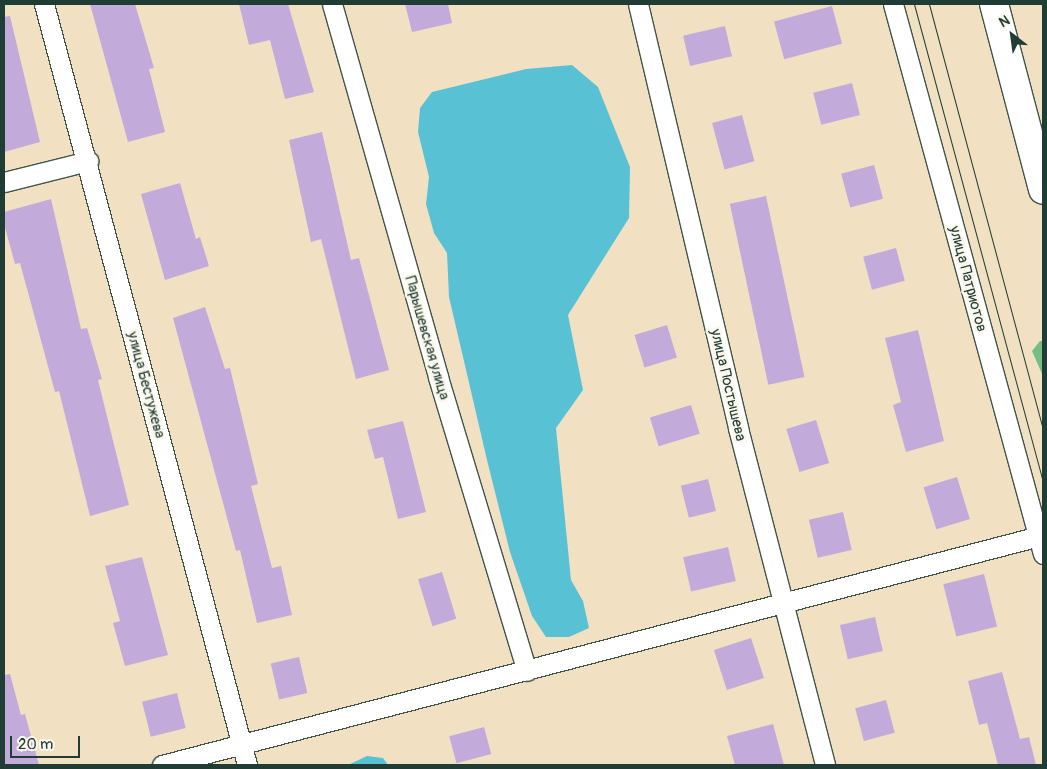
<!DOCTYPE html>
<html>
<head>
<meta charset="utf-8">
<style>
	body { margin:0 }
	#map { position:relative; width:1047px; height:769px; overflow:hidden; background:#f2e0c3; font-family:Pangolin,sans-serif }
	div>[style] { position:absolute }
	.forest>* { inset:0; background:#75bd83 }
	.water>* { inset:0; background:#58c2d4 }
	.building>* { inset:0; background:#c2abda; transform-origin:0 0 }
	.roads { filter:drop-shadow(1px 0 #3f5549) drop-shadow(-1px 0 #3f5549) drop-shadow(0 1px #3f5549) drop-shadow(0 -1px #3f5549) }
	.street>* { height:19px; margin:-9.5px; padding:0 9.5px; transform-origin:9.5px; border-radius:9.5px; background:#fff }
	.secondary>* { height:28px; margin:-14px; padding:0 14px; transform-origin:14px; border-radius:14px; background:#fff }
	.tram>* { height:1px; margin:-0.5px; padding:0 0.5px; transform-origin:0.5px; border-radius:0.5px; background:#1f3d34 }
	span { translate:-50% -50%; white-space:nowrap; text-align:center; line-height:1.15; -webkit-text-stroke:5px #fbf7ec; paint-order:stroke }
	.street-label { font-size:15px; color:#1f3d34 }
	.frame { position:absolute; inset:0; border:5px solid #1f3d34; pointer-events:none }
	.north { position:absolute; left:987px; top:10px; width:50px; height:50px; -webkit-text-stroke:4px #fbf7ec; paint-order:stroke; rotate:330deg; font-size:14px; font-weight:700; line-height:20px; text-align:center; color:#1f3d34 }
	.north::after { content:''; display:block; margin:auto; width:18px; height:22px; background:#1f3d34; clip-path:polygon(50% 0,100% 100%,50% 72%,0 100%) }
	.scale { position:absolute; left:10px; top:736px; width:70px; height:22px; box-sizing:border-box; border:2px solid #1f3d34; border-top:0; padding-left:6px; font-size:15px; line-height:18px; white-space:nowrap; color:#1f3d34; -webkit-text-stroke:4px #fbf7ec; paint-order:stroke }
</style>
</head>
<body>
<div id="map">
	<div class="forest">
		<div style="clip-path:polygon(1040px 341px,1043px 341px,1043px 376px,1032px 351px)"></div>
	</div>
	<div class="water">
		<div style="clip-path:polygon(572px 65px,598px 87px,630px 167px,629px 218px,568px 315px,583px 390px,556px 428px,571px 580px,583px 601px,589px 628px,569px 637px,546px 637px,532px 616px,510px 552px,487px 460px,449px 297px,447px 253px,434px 233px,426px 204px,429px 177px,418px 132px,420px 108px,432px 92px,526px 69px)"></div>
		<div style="clip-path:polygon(367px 756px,383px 758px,388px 765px,348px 765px)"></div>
	</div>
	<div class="building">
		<div style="clip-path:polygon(90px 4px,135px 4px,154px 68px,149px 69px,165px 132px,128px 142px)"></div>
		<div style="clip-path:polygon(239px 4px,288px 4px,314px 92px,285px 99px,270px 40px,249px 45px)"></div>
		<div style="clip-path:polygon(405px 4px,448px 4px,452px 23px,412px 32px)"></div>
		<div style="left:832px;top:6px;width:39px;height:60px;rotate:75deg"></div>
		<div style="clip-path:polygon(10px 16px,40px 142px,4px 152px,4px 17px)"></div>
		<div style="left:725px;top:26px;width:31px;height:43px;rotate:77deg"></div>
		<div style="left:852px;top:83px;width:33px;height:40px;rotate:76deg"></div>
		<div style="left:742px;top:115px;width:48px;height:31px;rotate:75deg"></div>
		<div style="clip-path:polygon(322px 132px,351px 260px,359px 258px,389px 370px,356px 379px,321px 239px,311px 242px,289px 140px)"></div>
		<div style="left:874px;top:165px;width:35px;height:34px;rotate:75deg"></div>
		<div style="clip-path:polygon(180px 183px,196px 239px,200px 237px,209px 266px,165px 280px,141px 194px)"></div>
		<div style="left:766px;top:196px;width:185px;height:37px;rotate:78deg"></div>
		<div style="clip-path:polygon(51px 199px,81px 329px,87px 328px,102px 379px,98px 380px,129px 505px,90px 516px,59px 391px,55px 392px,20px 263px,15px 264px,4px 224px,4px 212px)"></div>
		<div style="left:896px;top:248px;width:34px;height:34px;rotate:75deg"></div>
		<div style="clip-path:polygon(205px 307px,225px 369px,230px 368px,258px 484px,251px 486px,272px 568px,281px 566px,292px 615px,257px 623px,240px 550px,236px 551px,173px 318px)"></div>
		<div style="left:667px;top:325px;width:34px;height:34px;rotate:73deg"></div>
		<div style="clip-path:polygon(918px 330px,944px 441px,906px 452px,893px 405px,901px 402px,885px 338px)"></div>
		<div style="left:691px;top:405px;width:30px;height:43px;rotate:73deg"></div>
		<div style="left:816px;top:420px;width:45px;height:31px;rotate:73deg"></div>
		<div style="clip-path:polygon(403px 421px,426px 512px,398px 519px,383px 457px,375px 459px,367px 430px)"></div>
		<div style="left:957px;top:477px;width:44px;height:35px;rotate:73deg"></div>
		<div style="left:708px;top:479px;width:33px;height:28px;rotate:76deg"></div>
		<div style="left:843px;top:512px;width:39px;height:35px;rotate:77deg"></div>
		<div style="left:728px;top:547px;width:35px;height:46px;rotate:77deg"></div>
		<div style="clip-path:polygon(142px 557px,168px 655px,125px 666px,113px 623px,120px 621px,105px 566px)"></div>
		<div style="left:442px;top:572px;width:49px;height:25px;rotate:73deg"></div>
		<div style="left:984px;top:574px;width:54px;height:42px;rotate:76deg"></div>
		<div style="left:875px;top:617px;width:35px;height:36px;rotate:77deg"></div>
		<div style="left:751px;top:638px;width:42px;height:39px;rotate:72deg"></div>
		<div style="left:299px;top:657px;width:37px;height:29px;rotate:77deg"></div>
		<div style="clip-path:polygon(1002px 672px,1020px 739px,1029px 737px,1036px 765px,998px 765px,987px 723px,979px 725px,968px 681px)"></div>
		<div style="clip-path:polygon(10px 674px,21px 715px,25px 714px,39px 765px,4px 765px,4px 675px)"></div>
		<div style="left:177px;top:693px;width:36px;height:36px;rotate:76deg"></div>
		<div style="left:886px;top:700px;width:34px;height:32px;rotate:75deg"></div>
		<div style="clip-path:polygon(773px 724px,784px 765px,735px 765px,727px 736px)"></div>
		<div style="left:484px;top:727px;width:28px;height:36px;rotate:75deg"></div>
	</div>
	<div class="roads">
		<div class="street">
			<div style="left:44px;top:4px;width:788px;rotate:75.06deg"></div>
			<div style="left:332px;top:4px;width:388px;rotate:74.1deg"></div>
			<div style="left:438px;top:377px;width:307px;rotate:73.2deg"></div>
			<div style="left:638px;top:4px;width:436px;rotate:76.7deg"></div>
			<div style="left:738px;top:428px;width:348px;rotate:75.5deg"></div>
			<div style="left:893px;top:4px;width:570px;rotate:74.74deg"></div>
			<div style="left:4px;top:182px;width:87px;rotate:-14deg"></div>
			<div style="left:162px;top:765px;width:911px;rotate:-14.63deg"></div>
		</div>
		<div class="secondary">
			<div style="left:994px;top:4px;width:192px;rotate:75.2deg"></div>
		</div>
	</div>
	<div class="tram">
		<div style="left:914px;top:4px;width:494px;rotate:74.9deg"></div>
		<div style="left:929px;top:4px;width:440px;rotate:75deg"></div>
	</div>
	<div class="street-label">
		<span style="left:968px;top:279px;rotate:75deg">улица Патриотов</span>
		<span style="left:427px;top:338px;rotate:74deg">Парышевская улица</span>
		<span style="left:146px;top:385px;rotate:75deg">улица Бестужева</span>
		<span style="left:728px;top:385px;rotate:77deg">улица Постышева</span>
	</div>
	<div class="frame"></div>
	<div class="north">N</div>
	<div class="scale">20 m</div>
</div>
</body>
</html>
